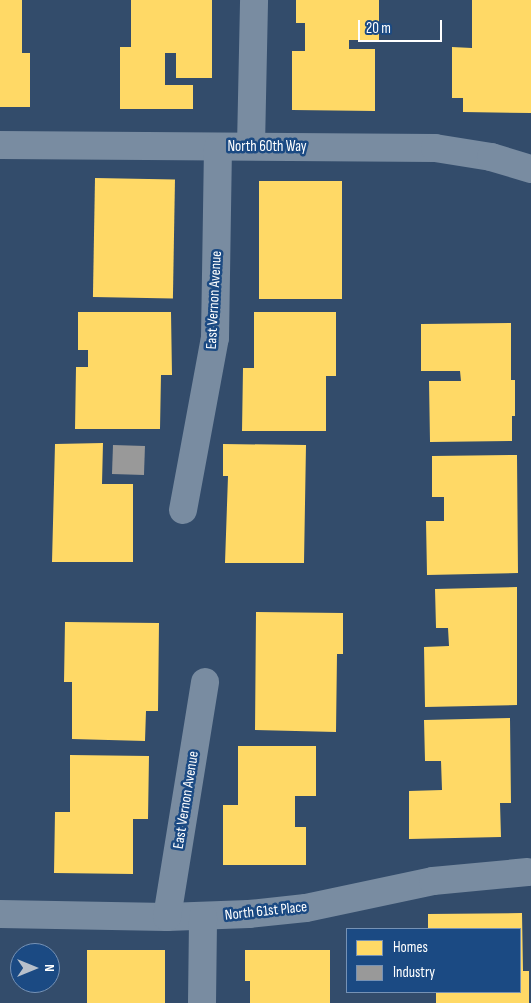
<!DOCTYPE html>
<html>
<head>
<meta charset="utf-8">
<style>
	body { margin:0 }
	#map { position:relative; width:531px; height:1003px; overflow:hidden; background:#334c6b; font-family:"Sofia Sans Condensed",sans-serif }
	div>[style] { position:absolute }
	.homes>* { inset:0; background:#ffd966; transform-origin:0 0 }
	.industry>* { inset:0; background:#999; transform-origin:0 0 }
	.minor>* { height:28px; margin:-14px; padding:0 14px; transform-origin:14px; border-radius:14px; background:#798ca1 }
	span { translate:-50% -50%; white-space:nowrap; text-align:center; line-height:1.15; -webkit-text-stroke:5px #1b4a83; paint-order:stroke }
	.street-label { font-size:15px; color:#fff }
	.legend { position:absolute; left:346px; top:928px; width:175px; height:65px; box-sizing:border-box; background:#1b4a83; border:1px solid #7692b5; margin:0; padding:6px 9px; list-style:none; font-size:15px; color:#fff }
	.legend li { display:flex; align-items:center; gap:10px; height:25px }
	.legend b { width:25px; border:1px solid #7692b5 }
	.north { position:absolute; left:10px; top:943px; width:50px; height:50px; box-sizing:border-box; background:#1b4a83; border:1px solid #7692b5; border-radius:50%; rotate:90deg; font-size:14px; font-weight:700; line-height:20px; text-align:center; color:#fff }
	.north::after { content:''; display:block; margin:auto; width:18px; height:22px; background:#b8c0cb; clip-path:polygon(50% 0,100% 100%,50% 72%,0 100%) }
	.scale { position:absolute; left:358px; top:20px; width:84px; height:22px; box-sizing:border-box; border:2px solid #fff; border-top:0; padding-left:6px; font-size:15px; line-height:18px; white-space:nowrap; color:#fff; -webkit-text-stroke:4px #1b4a83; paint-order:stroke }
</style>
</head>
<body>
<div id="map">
	<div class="homes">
		<div style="clip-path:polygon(0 0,22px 0,22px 53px,30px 53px,30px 107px,0 107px)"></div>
		<div style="clip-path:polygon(131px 0,212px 0,212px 78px,176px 78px,176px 53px,165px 53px,165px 85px,193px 85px,193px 109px,120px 109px,120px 47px,131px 47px)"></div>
		<div style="clip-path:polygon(296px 0,379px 0,379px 40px,349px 40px,349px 49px,375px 49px,375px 111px,292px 110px,292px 51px,305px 51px,305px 23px,296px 23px)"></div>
		<div style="clip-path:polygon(472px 0,531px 0,531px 113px,463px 112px,463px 98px,452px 98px,452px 47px,472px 48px)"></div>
		<div style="left:95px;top:178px;width:80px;height:119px;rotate:1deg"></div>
		<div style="left:259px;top:181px;width:83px;height:118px"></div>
		<div style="clip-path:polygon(78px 312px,171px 312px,172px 375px,161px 375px,160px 429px,75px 429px,76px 367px,88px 367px,88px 350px,78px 350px)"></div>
		<div style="clip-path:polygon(254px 312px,336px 312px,336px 376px,326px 376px,326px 431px,242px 431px,243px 368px,254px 368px)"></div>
		<div style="clip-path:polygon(511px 323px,511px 380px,515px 380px,515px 416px,512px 416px,512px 441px,430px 442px,429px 381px,461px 381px,460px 371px,421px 371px,421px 324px)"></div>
		<div style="clip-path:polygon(103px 443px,102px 484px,133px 484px,133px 562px,52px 562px,55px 444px)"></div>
		<div style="clip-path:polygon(223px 444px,306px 445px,304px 563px,225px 563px,228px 476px,223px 476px)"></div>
		<div style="clip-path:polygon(517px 455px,518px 573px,427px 575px,426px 521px,444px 521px,444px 497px,432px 497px,432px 456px)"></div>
		<div style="clip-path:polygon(517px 587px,517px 705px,425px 707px,424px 647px,449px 646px,448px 628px,436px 628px,435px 589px)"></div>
		<div style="clip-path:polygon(256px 612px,343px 613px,343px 654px,337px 654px,336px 732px,255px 730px)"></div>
		<div style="clip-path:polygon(65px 622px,159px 623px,158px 711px,146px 711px,145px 741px,72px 739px,72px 682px,64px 682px)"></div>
		<div style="clip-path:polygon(510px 718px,511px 803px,500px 803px,501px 837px,409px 839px,409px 791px,442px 790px,441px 761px,425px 761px,424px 720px)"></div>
		<div style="clip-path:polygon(238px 746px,316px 746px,316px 796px,295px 796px,295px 827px,306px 827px,306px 865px,223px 865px,223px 805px,238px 805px)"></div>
		<div style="clip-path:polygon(70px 755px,149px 756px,148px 819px,133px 819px,133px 874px,54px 873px,55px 812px,70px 812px)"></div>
		<div style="clip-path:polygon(522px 913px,523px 971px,529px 971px,529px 1003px,436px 1003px,436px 992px,520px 992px,520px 929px,428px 929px,428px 914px)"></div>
		<div style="left:87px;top:950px;width:78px;height:53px"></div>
		<div style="clip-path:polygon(245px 950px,330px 950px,330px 1003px,250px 1003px,250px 981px,245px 981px)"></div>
	</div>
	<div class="industry">
		<div style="left:113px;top:445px;width:32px;height:29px;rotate:2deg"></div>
	</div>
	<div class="minor">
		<div style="left:0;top:145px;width:435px;rotate:0.4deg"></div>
		<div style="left:435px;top:148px;width:57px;rotate:9.1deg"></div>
		<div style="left:491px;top:157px;width:42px;rotate:16.7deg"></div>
		<div style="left:251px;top:146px;width:146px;rotate:-88.8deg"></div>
		<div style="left:183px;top:510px;width:175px;rotate:-79.5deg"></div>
		<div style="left:215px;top:338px;width:191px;rotate:-89.1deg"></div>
		<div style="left:0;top:914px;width:167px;rotate:1deg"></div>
		<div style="left:167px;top:917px;width:82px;rotate:-2.1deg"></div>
		<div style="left:249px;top:914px;width:57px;rotate:-6deg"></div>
		<div style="left:306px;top:908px;width:130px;rotate:-12deg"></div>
		<div style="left:433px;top:881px;width:95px;rotate:-5.4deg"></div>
		<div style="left:167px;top:917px;width:238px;rotate:-80.8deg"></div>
		<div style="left:202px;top:1003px;width:86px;rotate:-89.3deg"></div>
	</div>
	<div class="street-label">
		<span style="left:267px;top:147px">North 60th Way</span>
		<span style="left:214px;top:300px;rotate:-87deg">East Vernon Avenue</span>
		<span style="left:186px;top:800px;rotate:-81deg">East Vernon Avenue</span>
		<span style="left:266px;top:911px;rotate:-6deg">North 61st Place</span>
	</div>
	<ul class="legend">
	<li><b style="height:14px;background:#ffd966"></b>Homes</li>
	<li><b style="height:14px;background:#999"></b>Industry</li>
	</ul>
	<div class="north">N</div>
	<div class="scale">20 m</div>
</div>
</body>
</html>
